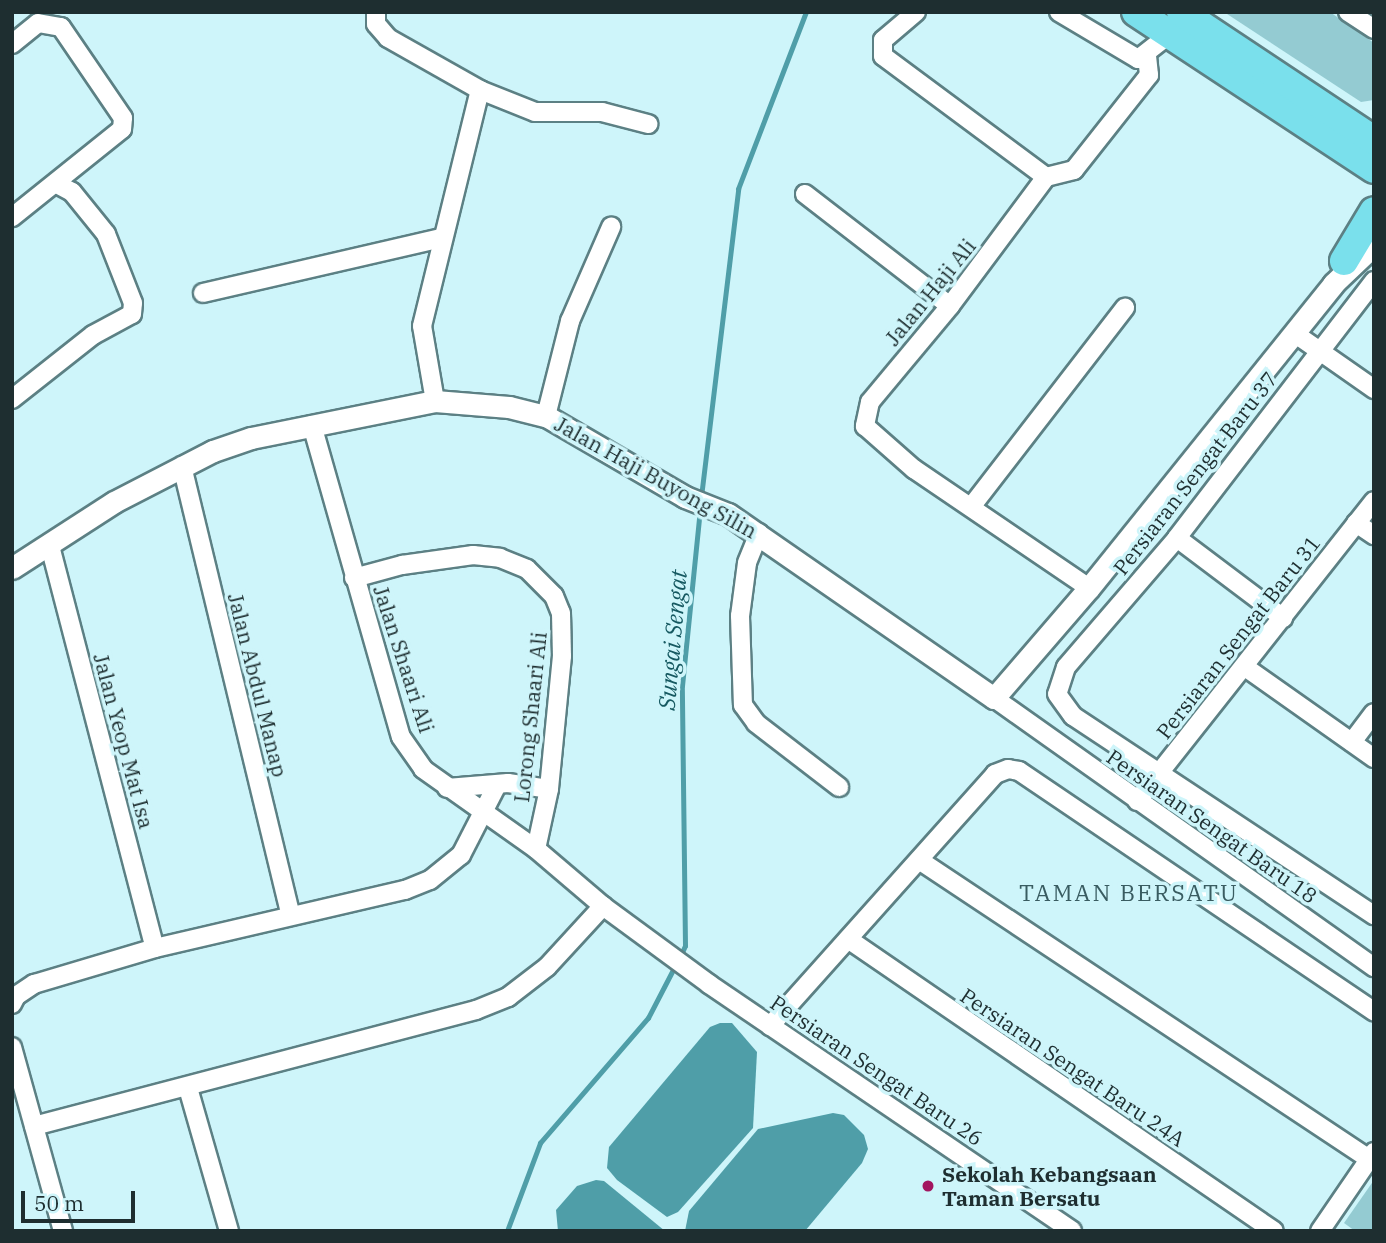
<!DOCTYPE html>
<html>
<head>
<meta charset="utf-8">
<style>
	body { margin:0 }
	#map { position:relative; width:1386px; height:1243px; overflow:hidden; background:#cef5fa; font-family:"IBM Plex Serif",serif }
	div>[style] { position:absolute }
	.green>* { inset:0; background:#94cbd2 }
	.water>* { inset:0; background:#4f9ea8 }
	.stream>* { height:4.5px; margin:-2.25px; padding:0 2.25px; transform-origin:2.25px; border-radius:2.25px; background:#4f9ea8 }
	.roads { filter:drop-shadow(2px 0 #5c8084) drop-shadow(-2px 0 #5c8084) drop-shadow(0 2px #5c8084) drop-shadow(0 -2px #5c8084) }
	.minor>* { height:18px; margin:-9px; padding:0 9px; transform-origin:9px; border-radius:9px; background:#fff }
	.tertiary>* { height:21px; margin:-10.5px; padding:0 10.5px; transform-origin:10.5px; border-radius:10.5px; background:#fff }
	.trunk>* { height:28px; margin:-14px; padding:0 14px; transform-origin:14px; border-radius:14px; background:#7ae0ec }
	.dots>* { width:19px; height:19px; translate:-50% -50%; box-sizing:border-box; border:4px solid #cef5fa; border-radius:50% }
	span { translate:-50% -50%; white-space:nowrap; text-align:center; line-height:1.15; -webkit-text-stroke:7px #cef5fa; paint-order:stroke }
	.street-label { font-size:21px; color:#1e2e30 }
	.poi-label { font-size:21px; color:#1e2e30; font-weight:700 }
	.left { translate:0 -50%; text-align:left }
	.water-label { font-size:23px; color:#165961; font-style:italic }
	.neighbourhood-label { font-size:23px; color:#395c61; letter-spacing:2px }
	.frame { position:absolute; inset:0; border:14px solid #1e2e30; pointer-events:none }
	.scale { position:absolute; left:21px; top:1191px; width:114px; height:32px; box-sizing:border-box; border:4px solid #1e2e30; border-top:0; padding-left:9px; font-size:21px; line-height:24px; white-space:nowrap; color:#1e2e30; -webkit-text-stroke:5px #cef5fa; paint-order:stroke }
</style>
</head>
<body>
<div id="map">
	<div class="green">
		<div style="clip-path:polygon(1224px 12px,1330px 12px,1374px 43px,1374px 100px,1361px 102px)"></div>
		<div style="clip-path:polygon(1374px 1180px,1374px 1231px,1355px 1231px,1344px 1223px)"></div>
	</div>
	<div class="water">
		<div style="clip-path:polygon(720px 1023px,732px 1023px,757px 1052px,753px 1128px,678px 1212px,667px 1217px,617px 1180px,607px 1168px,609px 1147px,710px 1027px)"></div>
		<div style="clip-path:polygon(833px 1113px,844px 1115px,864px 1135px,868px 1149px,862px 1163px,805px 1231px,685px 1231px,689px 1211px,758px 1129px)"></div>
		<div style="clip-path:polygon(596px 1180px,604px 1181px,665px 1231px,558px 1231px,556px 1210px,577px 1186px)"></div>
	</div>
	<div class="stream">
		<div style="left:701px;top:497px;width:310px;rotate:-83.1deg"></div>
		<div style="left:738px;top:189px;width:190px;rotate:-69deg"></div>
		<div style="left:680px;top:957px;width:12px;rotate:-66deg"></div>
		<div style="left:685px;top:946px;width:260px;rotate:-90.7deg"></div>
		<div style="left:682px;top:686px;width:178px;rotate:-84.2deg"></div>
		<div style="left:507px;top:1231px;width:94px;rotate:-69.4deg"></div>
		<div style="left:540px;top:1143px;width:165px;rotate:-49.2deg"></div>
		<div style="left:648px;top:1018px;width:61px;rotate:-62.6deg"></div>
	</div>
	<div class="roads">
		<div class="minor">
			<div style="left:376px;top:12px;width:12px;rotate:90deg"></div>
			<div style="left:376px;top:24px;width:18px;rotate:49deg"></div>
			<div style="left:388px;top:38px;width:106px;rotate:29.5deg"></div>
			<div style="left:916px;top:12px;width:43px;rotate:139.7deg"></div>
			<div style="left:883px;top:40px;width:16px;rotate:90deg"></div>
			<div style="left:883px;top:56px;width:203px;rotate:36.6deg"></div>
			<div style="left:1046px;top:177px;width:161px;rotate:126.7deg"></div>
			<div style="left:950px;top:306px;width:125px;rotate:129.8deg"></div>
			<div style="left:870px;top:402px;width:25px;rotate:102deg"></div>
			<div style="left:865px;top:426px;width:65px;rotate:41.3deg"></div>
			<div style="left:914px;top:469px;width:212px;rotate:34.2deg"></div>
			<div style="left:1059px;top:12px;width:92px;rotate:30.7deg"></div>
			<div style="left:1138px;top:59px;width:39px;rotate:-38deg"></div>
			<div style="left:1348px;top:12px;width:31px;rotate:33deg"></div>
			<div style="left:12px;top:44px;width:33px;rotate:-39deg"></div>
			<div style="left:38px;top:23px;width:23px;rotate:10deg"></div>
			<div style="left:61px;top:27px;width:110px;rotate:55.7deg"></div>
			<div style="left:123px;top:118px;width:11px;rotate:95deg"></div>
			<div style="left:122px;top:129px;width:141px;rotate:141.3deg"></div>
			<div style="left:1046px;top:177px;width:29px;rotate:-14deg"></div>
			<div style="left:1074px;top:170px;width:121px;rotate:-51.7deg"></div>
			<div style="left:1149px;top:75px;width:20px;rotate:-96deg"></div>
			<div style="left:805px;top:194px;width:183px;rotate:37.7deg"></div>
			<div style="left:1374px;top:281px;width:324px;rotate:127.5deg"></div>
			<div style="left:1177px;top:538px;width:170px;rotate:130.7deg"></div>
			<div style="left:1066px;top:667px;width:28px;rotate:108deg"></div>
			<div style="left:1057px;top:694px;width:27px;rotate:54deg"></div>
			<div style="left:1073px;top:716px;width:361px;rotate:33.5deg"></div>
			<div style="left:203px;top:293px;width:245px;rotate:-13deg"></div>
			<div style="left:1294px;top:333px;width:98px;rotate:35deg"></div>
			<div style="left:12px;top:399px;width:103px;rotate:-38.3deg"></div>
			<div style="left:93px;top:335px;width:44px;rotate:-28.3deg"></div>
			<div style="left:132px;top:314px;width:11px;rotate:-85deg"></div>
			<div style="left:133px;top:303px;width:74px;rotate:-111.4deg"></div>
			<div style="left:106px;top:234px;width:54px;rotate:-129deg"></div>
			<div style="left:72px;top:192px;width:19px;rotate:-152deg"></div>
			<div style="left:435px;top:401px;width:76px;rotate:-99.8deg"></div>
			<div style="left:422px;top:326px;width:243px;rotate:-76.2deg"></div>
			<div style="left:480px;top:90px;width:59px;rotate:21.8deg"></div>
			<div style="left:535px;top:112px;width:67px"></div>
			<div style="left:602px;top:112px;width:48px;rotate:14.6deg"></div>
			<div style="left:546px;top:416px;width:98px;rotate:-75.8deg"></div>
			<div style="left:570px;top:321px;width:103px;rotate:-66.4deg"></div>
			<div style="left:312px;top:425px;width:324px;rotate:74.1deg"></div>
			<div style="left:401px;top:737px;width:39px;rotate:55deg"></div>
			<div style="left:423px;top:769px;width:138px;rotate:35.3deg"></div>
			<div style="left:536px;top:849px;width:88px;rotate:40.4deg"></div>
			<div style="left:603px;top:906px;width:132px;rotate:36.3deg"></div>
			<div style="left:709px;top:984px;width:439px;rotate:34.2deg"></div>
			<div style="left:182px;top:466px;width:462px;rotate:76.4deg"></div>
			<div style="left:971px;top:507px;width:252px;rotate:-52.3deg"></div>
			<div style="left:1356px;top:523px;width:22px;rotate:34deg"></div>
			<div style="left:759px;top:533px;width:32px;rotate:112deg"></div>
			<div style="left:747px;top:563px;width:53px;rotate:97.5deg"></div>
			<div style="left:740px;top:616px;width:89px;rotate:88.1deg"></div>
			<div style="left:743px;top:705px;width:22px;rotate:54deg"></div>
			<div style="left:756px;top:723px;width:105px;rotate:37.6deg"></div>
			<div style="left:1177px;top:538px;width:133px;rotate:37deg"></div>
			<div style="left:50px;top:546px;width:415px;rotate:75.4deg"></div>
			<div style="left:354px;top:578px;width:50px;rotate:-15.2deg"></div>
			<div style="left:402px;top:565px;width:72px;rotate:-8deg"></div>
			<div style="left:473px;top:555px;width:27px;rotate:6deg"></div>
			<div style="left:500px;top:558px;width:29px;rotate:22deg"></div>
			<div style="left:527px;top:569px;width:38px;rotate:45deg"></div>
			<div style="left:554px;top:596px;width:18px;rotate:68deg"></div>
			<div style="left:561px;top:613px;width:43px;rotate:88.7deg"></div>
			<div style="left:562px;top:656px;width:134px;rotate:95.6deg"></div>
			<div style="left:549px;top:789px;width:61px;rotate:102.2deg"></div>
			<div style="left:1245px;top:667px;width:158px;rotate:35.2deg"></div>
			<div style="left:994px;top:698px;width:466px;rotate:35.3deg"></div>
			<div style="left:1352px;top:742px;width:36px;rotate:-53deg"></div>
			<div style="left:447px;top:788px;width:61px;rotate:-4.7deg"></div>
			<div style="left:508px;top:783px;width:41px;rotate:8.3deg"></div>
			<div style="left:1137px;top:801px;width:382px;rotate:-51.7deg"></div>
			<div style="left:919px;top:860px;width:540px;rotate:33.6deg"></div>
			<div style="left:848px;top:939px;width:516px;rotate:34.43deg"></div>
			<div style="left:12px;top:1004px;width:9px;rotate:-63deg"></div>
			<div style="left:16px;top:996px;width:22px;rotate:-34deg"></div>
			<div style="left:34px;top:984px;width:126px;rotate:-16.6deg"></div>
			<div style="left:155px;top:948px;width:257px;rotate:-13.1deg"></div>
			<div style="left:405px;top:890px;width:27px;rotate:-22deg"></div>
			<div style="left:430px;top:880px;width:40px;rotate:-39deg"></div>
			<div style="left:461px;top:855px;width:79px;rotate:-62.8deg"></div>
			<div style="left:770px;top:1026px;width:338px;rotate:-48.2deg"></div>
			<div style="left:995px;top:774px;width:14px;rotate:-21deg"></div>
			<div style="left:1008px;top:769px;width:11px;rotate:10deg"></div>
			<div style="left:1019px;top:771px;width:429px;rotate:34.1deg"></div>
			<div style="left:12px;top:1047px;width:191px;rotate:74.5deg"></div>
			<div style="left:188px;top:1088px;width:149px;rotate:74deg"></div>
			<div style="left:34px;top:1126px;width:457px;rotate:-14.7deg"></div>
			<div style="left:476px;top:1010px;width:35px;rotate:-22deg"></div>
			<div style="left:508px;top:997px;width:49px;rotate:-37.6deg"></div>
			<div style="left:547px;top:967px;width:83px;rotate:-47.4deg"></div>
			<div style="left:1320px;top:1231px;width:96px;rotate:-55.6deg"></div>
		</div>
		<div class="tertiary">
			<div style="left:12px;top:568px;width:121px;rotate:-32.9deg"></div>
			<div style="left:114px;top:502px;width:111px;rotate:-27.3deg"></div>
			<div style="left:213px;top:451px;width:40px;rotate:-18.9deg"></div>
			<div style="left:251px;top:438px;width:188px;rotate:-11.4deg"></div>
			<div style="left:435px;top:401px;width:74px;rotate:4.6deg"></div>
			<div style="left:509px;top:407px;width:38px;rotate:14deg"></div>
			<div style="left:546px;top:416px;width:161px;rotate:30.2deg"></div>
			<div style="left:685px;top:497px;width:46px;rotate:21.6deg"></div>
			<div style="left:728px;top:514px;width:323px;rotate:34.7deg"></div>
			<div style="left:994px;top:698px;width:145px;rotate:-49.2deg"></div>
			<div style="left:1089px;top:588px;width:390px;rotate:-51.2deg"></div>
			<div style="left:1333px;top:284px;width:57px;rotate:-43.6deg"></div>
		</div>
		<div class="trunk">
			<div style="left:1136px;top:12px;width:285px;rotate:33.4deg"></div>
			<div style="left:1181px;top:12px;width:232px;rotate:33.6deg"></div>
			<div style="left:1344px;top:261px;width:58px;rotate:-59deg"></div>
		</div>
	</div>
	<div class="dots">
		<div style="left:928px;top:1186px;background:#a2165f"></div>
	</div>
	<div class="street-label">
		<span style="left:930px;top:292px;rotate:-51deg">Jalan Haji Ali</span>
		<span style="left:1195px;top:473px;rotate:-52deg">Persiaran Sengat Baru 37</span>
		<span style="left:656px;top:477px;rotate:29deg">Jalan Haji Buyong Silin</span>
		<span style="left:1238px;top:637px;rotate:-52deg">Persiaran Sengat Baru 31</span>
		<span style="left:404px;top:659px;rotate:72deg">Jalan Shaari Ali</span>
		<span style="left:258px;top:685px;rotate:76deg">Jalan Abdul Manap</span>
		<span style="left:530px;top:717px;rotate:-84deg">Lorong Shaari Ali</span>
		<span style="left:124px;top:741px;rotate:75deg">Jalan Yeop Mat Isa</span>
		<span style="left:1212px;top:826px;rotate:35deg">Persiaran Sengat Baru 18</span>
		<span style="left:1073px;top:1067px;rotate:34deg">Persiaran Sengat Baru 24A</span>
		<span style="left:877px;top:1070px;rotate:34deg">Persiaran Sengat Baru 26</span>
	</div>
	<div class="poi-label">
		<span class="left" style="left:942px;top:1186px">Sekolah Kebangsaan<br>Taman Bersatu</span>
	</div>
	<div class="water-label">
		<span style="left:672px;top:640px;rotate:-85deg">Sungai Sengat</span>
	</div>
	<div class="neighbourhood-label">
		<span style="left:1129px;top:892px">TAMAN BERSATU</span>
	</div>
	<div class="frame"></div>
	<div class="scale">50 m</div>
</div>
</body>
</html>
